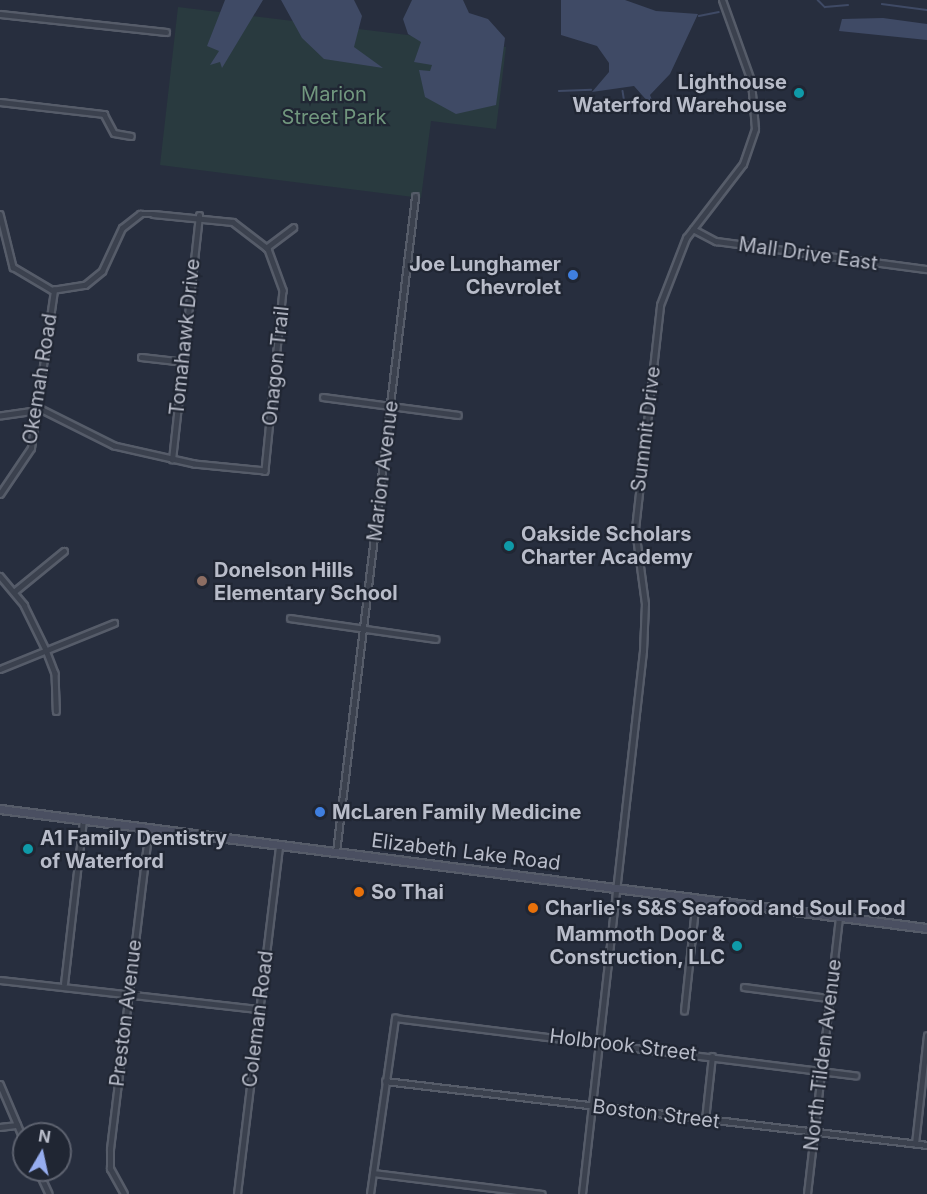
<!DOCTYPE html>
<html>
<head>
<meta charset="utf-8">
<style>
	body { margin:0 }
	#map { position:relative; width:927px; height:1194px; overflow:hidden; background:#272e3e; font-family:Inter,sans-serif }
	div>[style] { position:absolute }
	.green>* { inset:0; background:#293a3f }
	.water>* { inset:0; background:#3f4a65 }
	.stream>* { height:1.5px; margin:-0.75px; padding:0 0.75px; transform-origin:0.75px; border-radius:0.75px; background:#3f4a65 }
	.roads { filter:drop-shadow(2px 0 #565c69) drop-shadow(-2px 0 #565c69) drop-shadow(0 2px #565c69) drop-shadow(0 -2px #565c69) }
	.minor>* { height:4.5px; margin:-2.25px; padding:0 2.25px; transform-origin:2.25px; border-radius:2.25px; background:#3b414e }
	.secondary>* { height:7px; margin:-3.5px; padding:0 3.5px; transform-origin:3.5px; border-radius:3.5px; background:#4a4f61 }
	.dots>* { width:16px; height:16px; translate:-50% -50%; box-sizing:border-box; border:3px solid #202633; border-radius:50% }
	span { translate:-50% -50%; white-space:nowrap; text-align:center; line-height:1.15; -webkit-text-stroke:4.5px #202633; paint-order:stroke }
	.poi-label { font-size:20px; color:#b8bcc9; font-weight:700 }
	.right { translate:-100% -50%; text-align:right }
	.left { translate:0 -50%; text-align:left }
	.park-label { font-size:20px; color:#71977e }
	.street-label { font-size:20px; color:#b8bcc9 }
	.north { position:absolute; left:12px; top:1122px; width:60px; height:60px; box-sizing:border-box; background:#202633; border:2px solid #5d626f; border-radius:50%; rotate:9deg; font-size:16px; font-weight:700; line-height:24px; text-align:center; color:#b8bcc9 }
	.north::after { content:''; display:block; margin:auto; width:21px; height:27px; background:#96adef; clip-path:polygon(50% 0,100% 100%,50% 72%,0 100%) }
</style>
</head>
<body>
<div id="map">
	<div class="green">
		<div style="clip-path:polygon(178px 7px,506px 47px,496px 129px,431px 121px,421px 198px,160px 165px)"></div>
	</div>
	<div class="water">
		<div style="clip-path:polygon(225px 0,263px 0,222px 68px,220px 62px,210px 65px,219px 51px,207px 46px)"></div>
		<div style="clip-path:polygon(281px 0,354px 0,362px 16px,354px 47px,383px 68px,324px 59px,302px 38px)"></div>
		<div style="clip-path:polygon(412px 0,463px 0,469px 13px,488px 19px,505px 38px,496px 105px,456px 114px,425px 97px,419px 70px,430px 71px,432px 65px,414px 62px,421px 42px,408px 34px,403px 19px)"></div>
		<div style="clip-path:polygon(561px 0,625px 0,656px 11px,698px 14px,670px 74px,650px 95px,657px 112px,634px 86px,592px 92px,609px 72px,609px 63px,597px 46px,561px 35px)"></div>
		<div style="clip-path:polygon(883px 18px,927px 24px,927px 40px,839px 31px,842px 19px)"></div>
	</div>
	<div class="stream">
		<div style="left:818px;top:0;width:10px;rotate:45deg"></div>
		<div style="left:825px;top:7px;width:23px;rotate:-5deg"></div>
		<div style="left:882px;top:4px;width:45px;rotate:7.6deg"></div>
		<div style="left:699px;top:16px;width:20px;rotate:-11deg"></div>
		<div style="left:559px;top:91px;width:32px;rotate:-2deg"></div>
		<div style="left:623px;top:91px;width:19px;rotate:81deg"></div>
	</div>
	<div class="roads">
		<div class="minor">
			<div style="left:0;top:14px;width:167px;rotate:6.2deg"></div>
			<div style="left:0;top:102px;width:105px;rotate:6.6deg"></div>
			<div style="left:104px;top:114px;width:21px;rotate:62deg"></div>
			<div style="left:114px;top:133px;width:17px;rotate:10deg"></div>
			<div style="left:0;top:214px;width:55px;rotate:76.2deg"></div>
			<div style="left:13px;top:267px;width:45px;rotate:30.5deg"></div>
			<div style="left:52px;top:290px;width:33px;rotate:-9deg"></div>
			<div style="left:85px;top:285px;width:22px;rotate:-39deg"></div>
			<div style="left:102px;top:271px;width:47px;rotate:-65.1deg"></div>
			<div style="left:122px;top:228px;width:23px;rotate:-38deg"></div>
			<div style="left:140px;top:214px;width:13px"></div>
			<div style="left:153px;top:214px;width:80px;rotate:5.7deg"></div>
			<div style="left:233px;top:222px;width:44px;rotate:37.6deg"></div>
			<div style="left:268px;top:249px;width:44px;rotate:69.9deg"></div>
			<div style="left:283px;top:290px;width:182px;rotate:95.7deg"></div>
			<div style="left:265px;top:471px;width:71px;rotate:-174.4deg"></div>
			<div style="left:194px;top:464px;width:82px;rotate:-167.3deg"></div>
			<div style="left:114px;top:446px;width:80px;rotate:-153.4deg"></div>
			<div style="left:42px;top:410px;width:42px;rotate:171.9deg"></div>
			<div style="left:693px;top:229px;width:26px;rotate:28deg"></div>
			<div style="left:716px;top:241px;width:213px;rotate:7.6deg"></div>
			<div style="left:266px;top:248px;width:34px;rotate:-37deg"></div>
			<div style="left:141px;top:357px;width:44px;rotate:6.5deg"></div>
			<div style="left:323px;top:397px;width:136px;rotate:7.6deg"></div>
			<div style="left:172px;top:460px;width:246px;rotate:-83.7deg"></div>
			<div style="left:0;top:494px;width:55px;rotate:-56deg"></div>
			<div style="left:31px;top:448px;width:160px;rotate:-81.7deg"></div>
			<div style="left:0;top:576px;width:38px;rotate:50deg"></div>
			<div style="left:24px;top:605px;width:50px;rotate:63.9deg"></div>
			<div style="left:46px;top:650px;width:25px;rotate:69deg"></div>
			<div style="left:55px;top:673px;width:38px;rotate:88deg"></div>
			<div style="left:15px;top:591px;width:63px;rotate:-39.2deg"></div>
			<div style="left:290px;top:618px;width:147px;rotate:8.2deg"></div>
			<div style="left:0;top:669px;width:123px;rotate:-22deg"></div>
			<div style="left:336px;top:852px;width:660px;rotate:-83.12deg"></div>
			<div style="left:0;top:980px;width:261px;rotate:6.4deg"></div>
			<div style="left:64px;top:984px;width:165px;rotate:-83.4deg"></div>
			<div style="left:744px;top:987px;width:86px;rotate:7.4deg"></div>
			<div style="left:684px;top:1011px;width:113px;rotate:-83.9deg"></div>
			<div style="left:385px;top:1081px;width:546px;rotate:6.73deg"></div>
			<div style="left:0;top:1084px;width:61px;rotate:66.8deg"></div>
			<div style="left:705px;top:1120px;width:64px;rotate:-83.8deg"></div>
			<div style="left:0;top:1127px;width:17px;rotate:-7deg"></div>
			<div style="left:915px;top:1144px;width:109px;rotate:-83.7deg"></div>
			<div style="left:38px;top:1170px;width:26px;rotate:65deg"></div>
			<div style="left:373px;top:1173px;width:170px;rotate:7.1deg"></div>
			<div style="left:124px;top:1194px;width:29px;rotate:-119deg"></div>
			<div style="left:110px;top:1169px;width:20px;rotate:-90deg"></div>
			<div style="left:110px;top:1149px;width:323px;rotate:-83.1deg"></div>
			<div style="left:237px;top:1194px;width:352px;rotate:-83.1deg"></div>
			<div style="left:370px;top:1194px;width:178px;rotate:-81.9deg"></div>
			<div style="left:395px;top:1018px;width:464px;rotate:7.1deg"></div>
			<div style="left:582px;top:1194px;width:546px;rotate:-83.59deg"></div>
			<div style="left:643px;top:651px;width:47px;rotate:-87.6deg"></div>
			<div style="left:645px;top:604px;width:76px;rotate:-97.6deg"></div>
			<div style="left:635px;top:529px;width:225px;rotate:-83.6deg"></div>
			<div style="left:660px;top:305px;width:72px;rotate:-68.8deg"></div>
			<div style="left:686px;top:238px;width:93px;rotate:-52.4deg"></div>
			<div style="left:743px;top:164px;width:37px;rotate:-71deg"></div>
			<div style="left:755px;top:129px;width:48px;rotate:-94.8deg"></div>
			<div style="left:751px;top:81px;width:86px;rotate:-109.7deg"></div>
			<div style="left:807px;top:1194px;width:279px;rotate:-83.4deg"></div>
		</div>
		<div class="secondary">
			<div style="left:0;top:809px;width:935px;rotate:7.32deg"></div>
		</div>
	</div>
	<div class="dots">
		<div style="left:799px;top:93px;background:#0f9aa8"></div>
		<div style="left:573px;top:275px;background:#3f7fe0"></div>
		<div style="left:509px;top:546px;background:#0f9aa8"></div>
		<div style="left:202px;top:581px;background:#8d6e63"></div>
		<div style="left:320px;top:812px;background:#3f7fe0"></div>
		<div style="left:28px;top:849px;background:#0f9aa8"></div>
		<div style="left:359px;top:892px;background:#e8710a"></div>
		<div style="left:533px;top:908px;background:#e8710a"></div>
		<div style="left:737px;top:946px;background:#0f9aa8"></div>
	</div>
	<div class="poi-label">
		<span class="right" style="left:787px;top:94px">Lighthouse<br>Waterford Warehouse</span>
		<span class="right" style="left:561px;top:276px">Joe Lunghamer<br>Chevrolet</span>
		<span class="left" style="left:521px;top:546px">Oakside Scholars<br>Charter Academy</span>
		<span class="left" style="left:214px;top:582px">Donelson Hills<br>Elementary School</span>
		<span class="left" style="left:332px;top:812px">McLaren Family Medicine</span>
		<span class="left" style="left:40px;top:850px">A1 Family Dentistry<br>of Waterford</span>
		<span class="left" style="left:371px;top:892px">So Thai</span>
		<span class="left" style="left:545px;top:908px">Charlie's S&amp;S Seafood and Soul Food</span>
		<span class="right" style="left:725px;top:946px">Mammoth Door &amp;<br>Construction, LLC</span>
	</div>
	<div class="park-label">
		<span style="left:334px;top:106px">Marion<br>Street Park</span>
	</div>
	<div class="street-label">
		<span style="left:808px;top:254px;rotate:8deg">Mall Drive East</span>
		<span style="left:185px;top:337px;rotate:-84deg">Tomahawk Drive</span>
		<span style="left:276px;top:366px;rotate:-84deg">Onagon Trail</span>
		<span style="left:40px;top:379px;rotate:-81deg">Okemah Road</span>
		<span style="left:646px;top:429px;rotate:-83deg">Summit Drive</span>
		<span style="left:383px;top:471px;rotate:-83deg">Marion Avenue</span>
		<span style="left:466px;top:852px;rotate:7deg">Elizabeth Lake Road</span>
		<span style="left:126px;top:1013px;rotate:-83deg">Preston Avenue</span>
		<span style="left:258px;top:1019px;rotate:-83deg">Coleman Road</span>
		<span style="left:623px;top:1045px;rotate:7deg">Holbrook Street</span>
		<span style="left:823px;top:1055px;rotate:-83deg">North Tilden Avenue</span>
		<span style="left:656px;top:1114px;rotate:7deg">Boston Street</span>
	</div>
	<div class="north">N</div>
</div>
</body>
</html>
